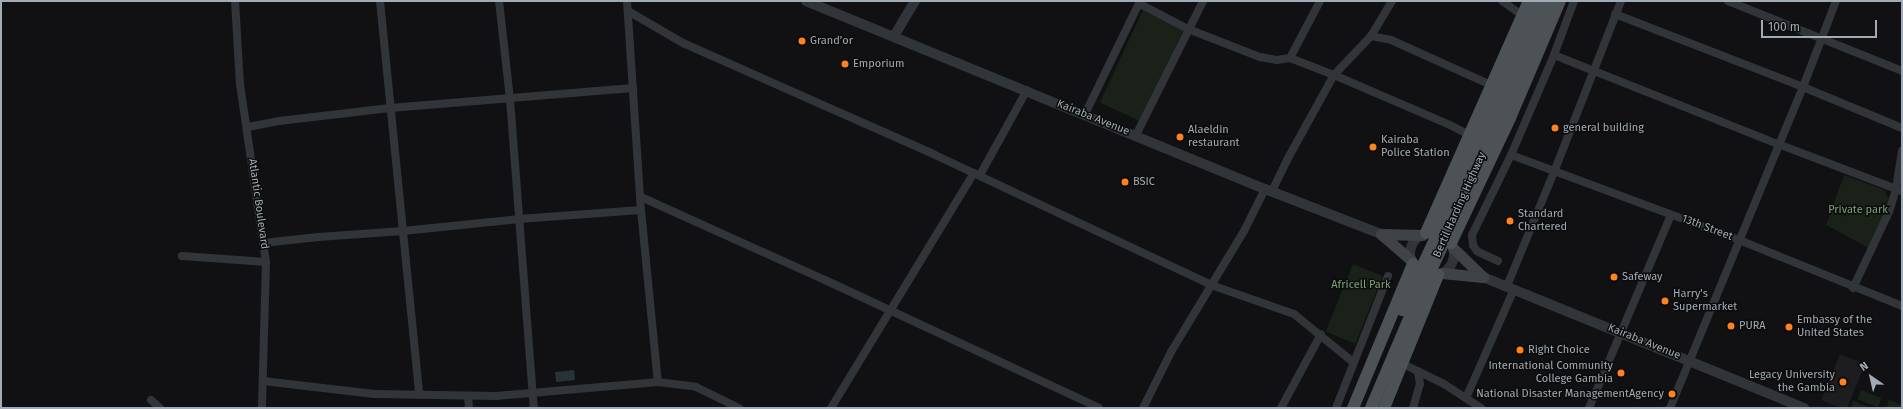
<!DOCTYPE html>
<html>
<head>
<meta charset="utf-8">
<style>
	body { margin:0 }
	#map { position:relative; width:1903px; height:409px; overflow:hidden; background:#111113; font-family:"Fira Sans",sans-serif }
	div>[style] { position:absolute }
	.built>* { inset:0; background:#1d1d20 }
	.green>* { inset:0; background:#192119; transform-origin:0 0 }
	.water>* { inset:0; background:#263337; transform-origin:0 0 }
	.minor>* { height:8px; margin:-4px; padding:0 4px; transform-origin:4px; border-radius:4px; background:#313438 }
	.tertiary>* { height:10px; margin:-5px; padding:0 5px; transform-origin:5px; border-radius:5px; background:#313438 }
	.tertiary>.ring { margin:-5px; padding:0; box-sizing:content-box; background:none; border:10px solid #313438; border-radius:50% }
	.secondary>* { height:11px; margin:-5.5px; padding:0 5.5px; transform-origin:5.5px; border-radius:5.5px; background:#3f4348 }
	.primary>* { height:12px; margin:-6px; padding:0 6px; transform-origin:6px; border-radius:6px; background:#4d5257 }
	.primary-bridge>* { height:12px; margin:-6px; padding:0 6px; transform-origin:6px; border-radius:6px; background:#4d5257 }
	.dots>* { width:11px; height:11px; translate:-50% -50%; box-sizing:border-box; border:2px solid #0c0c0d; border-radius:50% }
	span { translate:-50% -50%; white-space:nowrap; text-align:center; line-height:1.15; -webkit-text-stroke:3px #0c0c0d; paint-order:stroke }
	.poi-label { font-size:11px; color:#a1abb5 }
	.left { translate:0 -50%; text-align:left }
	.right { translate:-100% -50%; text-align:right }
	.street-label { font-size:11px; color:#a1abb5 }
	.park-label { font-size:11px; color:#7ca276 }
	.frame { position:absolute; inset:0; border:2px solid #a1abb5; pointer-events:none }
	.north { position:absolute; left:1851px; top:357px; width:40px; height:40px; -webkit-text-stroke:3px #0c0c0d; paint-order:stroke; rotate:326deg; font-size:11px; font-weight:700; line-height:16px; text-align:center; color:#a1abb5 }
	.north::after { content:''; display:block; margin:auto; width:14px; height:18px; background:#a1abb5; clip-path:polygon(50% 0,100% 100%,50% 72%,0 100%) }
	.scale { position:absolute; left:1761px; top:20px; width:116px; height:18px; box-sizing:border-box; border:2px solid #a1abb5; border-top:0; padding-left:5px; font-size:12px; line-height:14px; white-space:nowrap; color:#a1abb5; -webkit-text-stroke:3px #0c0c0d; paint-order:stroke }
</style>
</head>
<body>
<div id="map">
	<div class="built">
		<div style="clip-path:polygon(1840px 354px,1865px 364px,1847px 408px,1841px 408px,1821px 400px)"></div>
	</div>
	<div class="green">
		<div style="left:1143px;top:10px;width:45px;height:102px;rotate:25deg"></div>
		<div style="clip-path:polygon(1844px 175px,1880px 188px,1885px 191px,1888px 198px,1887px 210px,1869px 248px,1826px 225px)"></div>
		<div style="left:1353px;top:264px;width:32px;height:73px;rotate:22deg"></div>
		<div style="left:1861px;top:390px;width:22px;height:10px;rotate:21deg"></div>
		<div style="clip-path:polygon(1889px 400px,1902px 405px,1902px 408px,1886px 408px)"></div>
		<div style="clip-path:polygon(1853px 401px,1871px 408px,1851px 408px)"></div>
	</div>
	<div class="water">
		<div style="left:574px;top:370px;width:10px;height:19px;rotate:84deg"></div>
	</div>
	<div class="minor">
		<div style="left:235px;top:1px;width:83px;rotate:86.6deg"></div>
		<div style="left:240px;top:84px;width:180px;rotate:81.7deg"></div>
		<div style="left:266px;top:262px;width:146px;rotate:91.6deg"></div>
		<div style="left:380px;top:1px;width:396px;rotate:84.3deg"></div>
		<div style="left:499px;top:1px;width:99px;rotate:83.6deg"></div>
		<div style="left:510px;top:99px;width:310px;rotate:85.6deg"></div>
		<div style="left:627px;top:1px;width:209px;rotate:86.2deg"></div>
		<div style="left:641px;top:210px;width:173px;rotate:84.4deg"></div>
		<div style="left:1502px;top:1px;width:24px;rotate:35deg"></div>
		<div style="left:1728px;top:1px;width:188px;rotate:21.9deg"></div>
		<div style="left:1140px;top:4px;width:54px;rotate:27.5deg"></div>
		<div style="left:1188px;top:29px;width:77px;rotate:21.3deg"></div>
		<div style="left:1260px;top:57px;width:17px;rotate:10deg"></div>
		<div style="left:1277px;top:60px;width:13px;rotate:-9deg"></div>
		<div style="left:1290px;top:58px;width:47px;rotate:21.1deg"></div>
		<div style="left:1334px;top:75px;width:126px;rotate:23.3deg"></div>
		<div style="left:1450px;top:125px;width:22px;rotate:27deg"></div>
		<div style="left:628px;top:11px;width:64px;rotate:30.2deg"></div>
		<div style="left:683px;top:43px;width:274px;rotate:23.9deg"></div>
		<div style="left:933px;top:154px;width:307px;rotate:25.2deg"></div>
		<div style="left:1211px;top:285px;width:88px;rotate:19.3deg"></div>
		<div style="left:1294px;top:314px;width:77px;rotate:39.2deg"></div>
		<div style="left:1615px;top:14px;width:202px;rotate:21.2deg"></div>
		<div style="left:1803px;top:87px;width:107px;rotate:22.5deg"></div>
		<div style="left:1371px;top:36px;width:20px;rotate:11deg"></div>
		<div style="left:1391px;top:40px;width:110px;rotate:24.2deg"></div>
		<div style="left:1554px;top:55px;width:241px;rotate:21.7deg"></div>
		<div style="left:1778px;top:144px;width:133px;rotate:20.8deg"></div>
		<div style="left:1290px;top:58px;width:64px;rotate:-62.2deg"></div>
		<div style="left:1085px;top:114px;width:126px;rotate:-64deg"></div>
		<div style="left:248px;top:127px;width:32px;rotate:-11deg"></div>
		<div style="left:279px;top:121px;width:112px;rotate:-6.7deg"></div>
		<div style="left:390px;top:108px;width:244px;rotate:-4.7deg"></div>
		<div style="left:1136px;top:135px;width:150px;rotate:-63.4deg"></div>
		<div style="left:1511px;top:155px;width:243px;rotate:20.4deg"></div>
		<div style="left:1739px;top:240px;width:176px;rotate:22deg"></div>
		<div style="left:980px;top:175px;width:97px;rotate:-61.1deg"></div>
		<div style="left:1272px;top:191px;width:34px;rotate:-64deg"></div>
		<div style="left:1287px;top:160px;width:97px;rotate:-61.1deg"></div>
		<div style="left:1334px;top:75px;width:54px;rotate:-46.5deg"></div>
		<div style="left:1371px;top:36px;width:41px;rotate:-59deg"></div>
		<div style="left:641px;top:197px;width:202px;rotate:24.3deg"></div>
		<div style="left:825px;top:280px;width:302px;rotate:25deg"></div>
		<div style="left:263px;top:243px;width:56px;rotate:-6.1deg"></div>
		<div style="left:319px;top:237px;width:84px;rotate:-4.1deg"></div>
		<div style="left:403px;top:231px;width:117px;rotate:-5.9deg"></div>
		<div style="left:519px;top:219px;width:122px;rotate:-4.2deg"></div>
		<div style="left:182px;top:256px;width:84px;rotate:4.1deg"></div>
		<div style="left:1498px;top:261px;width:23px;rotate:-155deg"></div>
		<div style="left:1477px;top:251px;width:7px;rotate:-124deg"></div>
		<div style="left:1473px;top:245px;width:10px;rotate:-96deg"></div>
		<div style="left:1472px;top:235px;width:89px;rotate:-64deg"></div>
		<div style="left:1511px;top:155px;width:109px;rotate:-66.7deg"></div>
		<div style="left:1554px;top:55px;width:58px;rotate:-69.7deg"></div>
		<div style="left:1507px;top:286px;width:123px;rotate:-67.6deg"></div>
		<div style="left:1554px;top:172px;width:184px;rotate:-68.6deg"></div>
		<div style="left:1853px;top:288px;width:84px;rotate:-64.7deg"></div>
		<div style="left:1889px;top:212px;width:24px;rotate:-73deg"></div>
		<div style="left:1896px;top:189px;width:39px;rotate:-81deg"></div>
		<div style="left:1403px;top:364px;width:46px;rotate:26deg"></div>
		<div style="left:1444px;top:384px;width:44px;rotate:33deg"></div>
		<div style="left:263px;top:381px;width:112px;rotate:6.7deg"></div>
		<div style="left:374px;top:394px;width:122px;rotate:0.9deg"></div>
		<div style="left:496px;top:396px;width:163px;rotate:-4.9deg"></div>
		<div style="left:658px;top:382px;width:38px;rotate:7deg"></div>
		<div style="left:696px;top:387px;width:48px;rotate:26deg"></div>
		<div style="left:468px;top:396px;width:12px;rotate:85deg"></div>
		<div style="left:1466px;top:398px;width:119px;rotate:-66.2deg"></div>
		<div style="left:151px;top:400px;width:12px;rotate:42deg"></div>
		<div style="left:831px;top:408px;width:275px;rotate:-58.7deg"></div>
		<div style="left:1143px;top:408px;width:63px;rotate:-63.4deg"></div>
		<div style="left:1171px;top:352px;width:141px;rotate:-58.9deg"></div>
		<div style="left:1244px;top:231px;width:47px;rotate:-63.4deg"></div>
		<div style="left:1281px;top:408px;width:84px;rotate:-61.6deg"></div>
		<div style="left:1336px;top:408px;width:142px;rotate:-68.5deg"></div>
		<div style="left:1413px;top:408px;width:25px;rotate:-74deg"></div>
		<div style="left:1420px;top:384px;width:13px;rotate:-99deg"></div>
		<div style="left:1589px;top:408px;width:210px;rotate:-67deg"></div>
		<div style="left:1670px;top:408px;width:347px;rotate:-67.5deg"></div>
		<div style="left:1803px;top:87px;width:92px;rotate:-69deg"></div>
	</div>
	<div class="tertiary">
		<div style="left:806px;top:1px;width:496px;rotate:22.3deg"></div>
		<div style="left:1265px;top:189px;width:124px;rotate:21.2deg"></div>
		<div style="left:894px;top:36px;width:41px;rotate:-59deg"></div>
		<div class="ring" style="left:1410px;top:232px;width:34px;height:34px"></div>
		<div style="left:1483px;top:277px;width:347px;rotate:22.2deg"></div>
	</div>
	<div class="secondary">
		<div style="left:1381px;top:234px;width:41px;rotate:1.4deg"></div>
		<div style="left:1381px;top:234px;width:40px;rotate:41deg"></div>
		<div style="left:1453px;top:248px;width:42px;rotate:44deg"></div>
		<div style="left:1442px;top:273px;width:41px;rotate:5.6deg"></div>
	</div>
	<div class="primary">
		<div style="left:1467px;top:191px;width:207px;rotate:-66.7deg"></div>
		<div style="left:1451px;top:205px;width:222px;rotate:-66.9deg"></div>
		<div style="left:1426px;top:233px;width:254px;rotate:-66.1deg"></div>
		<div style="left:1451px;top:243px;width:138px;rotate:-64.7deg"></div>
		<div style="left:1510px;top:118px;width:127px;rotate:-66.9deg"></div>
		<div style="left:1353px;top:408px;width:156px;rotate:-67.4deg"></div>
		<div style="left:1371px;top:408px;width:102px;rotate:-66.9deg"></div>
		<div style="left:1384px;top:408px;width:144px;rotate:-67.9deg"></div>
	</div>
	<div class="primary-bridge">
		<div style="left:1402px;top:310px;width:116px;rotate:-65deg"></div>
		<div style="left:1411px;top:314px;width:115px;rotate:-65.4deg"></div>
	</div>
	<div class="dots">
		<div style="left:802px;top:41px;background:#ff821c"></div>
		<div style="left:845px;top:64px;background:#ff821c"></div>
		<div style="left:1555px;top:128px;background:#ff821c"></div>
		<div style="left:1180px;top:137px;background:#ff821c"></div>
		<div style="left:1373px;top:147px;background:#ff821c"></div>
		<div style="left:1125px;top:182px;background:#ff821c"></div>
		<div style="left:1510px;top:221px;background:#ff821c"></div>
		<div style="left:1614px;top:277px;background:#ff821c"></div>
		<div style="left:1665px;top:301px;background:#ff821c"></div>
		<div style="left:1731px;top:326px;background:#ff821c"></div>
		<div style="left:1789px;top:327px;background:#ff821c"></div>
		<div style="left:1520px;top:350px;background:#ff821c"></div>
		<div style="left:1621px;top:373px;background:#ff821c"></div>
		<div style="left:1843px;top:382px;background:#ff821c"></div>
		<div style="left:1672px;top:394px;background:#ff821c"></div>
	</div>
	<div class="poi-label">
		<span class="left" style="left:810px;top:41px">Grand’or</span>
		<span class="left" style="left:853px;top:64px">Emporium</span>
		<span class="left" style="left:1563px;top:128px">general building</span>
		<span class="left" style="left:1188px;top:137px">Alaeldin<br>restaurant</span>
		<span class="left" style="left:1381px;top:147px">Kairaba<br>Police Station</span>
		<span class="left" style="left:1133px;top:182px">BSIC</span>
		<span class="left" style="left:1518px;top:221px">Standard<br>Chartered</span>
		<span class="left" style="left:1622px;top:277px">Safeway</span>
		<span class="left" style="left:1673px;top:301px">Harry's<br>Supermarket</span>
		<span class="left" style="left:1797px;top:327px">Embassy of the<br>United States</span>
		<span class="left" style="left:1739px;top:326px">PURA</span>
		<span class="left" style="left:1528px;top:350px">Right Choice</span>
		<span class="right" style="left:1613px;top:373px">International Community<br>College Gambia</span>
		<span class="right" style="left:1835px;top:382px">Legacy University<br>the Gambia</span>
		<span class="right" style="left:1664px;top:394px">National Disaster ManagementAgency</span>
	</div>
	<div class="street-label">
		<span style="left:1093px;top:118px;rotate:22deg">Kairaba Avenue</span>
		<span style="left:258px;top:204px;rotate:82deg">Atlantic Boulevard</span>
		<span style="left:1460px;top:205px;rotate:-66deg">Bertil Harding Highway</span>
		<span style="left:1707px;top:228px;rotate:21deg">13th Street</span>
		<span style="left:1644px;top:342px;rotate:22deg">Kairaba Avenue</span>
	</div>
	<div class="park-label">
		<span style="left:1858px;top:210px">Private park</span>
		<span style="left:1361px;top:285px">Africell Park</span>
	</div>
	<div class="frame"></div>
	<div class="north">N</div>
	<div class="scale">100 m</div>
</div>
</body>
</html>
